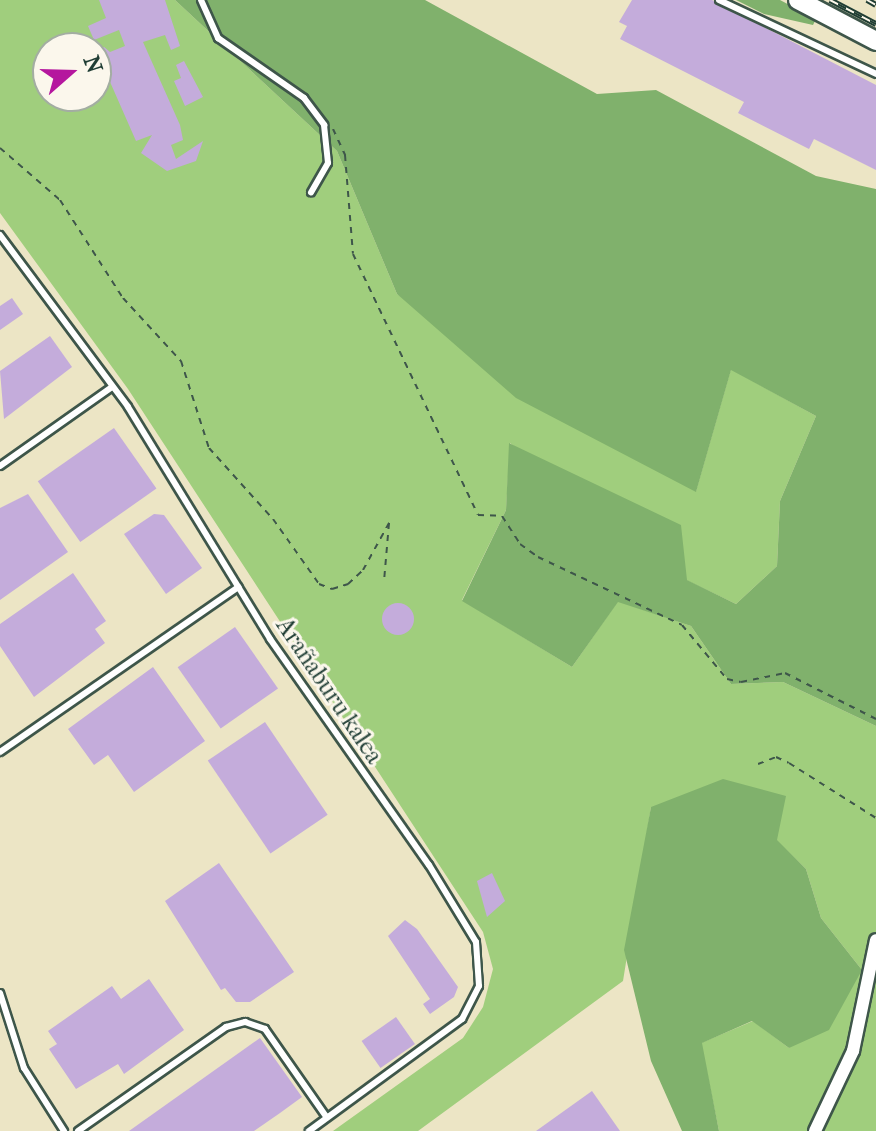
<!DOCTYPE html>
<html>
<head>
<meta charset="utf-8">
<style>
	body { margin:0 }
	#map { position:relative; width:876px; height:1131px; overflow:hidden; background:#ece5c5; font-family:"IM FELL French Canon",serif }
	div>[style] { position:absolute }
	.green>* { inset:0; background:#a0ce7d }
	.forest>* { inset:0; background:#80b16c }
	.building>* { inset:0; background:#c4acdb; transform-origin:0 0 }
	.round { border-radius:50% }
	.path>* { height:2px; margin-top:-1px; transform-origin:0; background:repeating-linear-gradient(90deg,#3e564a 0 6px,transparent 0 12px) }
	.roads { filter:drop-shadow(2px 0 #3e564a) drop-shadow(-2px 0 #3e564a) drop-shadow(0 2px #3e564a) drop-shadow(0 -2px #3e564a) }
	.service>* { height:6px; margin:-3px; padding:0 3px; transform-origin:3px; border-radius:3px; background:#fff }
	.minor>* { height:12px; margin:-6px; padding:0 6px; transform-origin:6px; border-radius:6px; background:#fff }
	.primary>* { height:18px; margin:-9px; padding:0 9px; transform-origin:9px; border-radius:9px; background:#fff }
	.rail>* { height:6px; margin-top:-3px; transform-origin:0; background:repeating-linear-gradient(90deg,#fbf7ec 0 9px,#1f3d34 0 18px); box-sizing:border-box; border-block:2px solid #1f3d34 }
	span { translate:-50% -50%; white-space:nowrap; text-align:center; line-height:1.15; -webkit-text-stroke:6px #fbf7ec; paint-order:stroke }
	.street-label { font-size:24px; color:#1f3d34 }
	.north { position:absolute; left:32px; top:32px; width:80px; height:80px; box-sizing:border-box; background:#fbf7ec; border:2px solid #a3ada2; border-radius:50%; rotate:70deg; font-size:22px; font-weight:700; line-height:32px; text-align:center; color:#1f3d34 }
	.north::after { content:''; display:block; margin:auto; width:28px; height:36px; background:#b5179e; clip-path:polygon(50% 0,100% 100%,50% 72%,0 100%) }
</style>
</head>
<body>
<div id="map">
	<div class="green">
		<div style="clip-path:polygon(evenodd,0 0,175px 0,337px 151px,397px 294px,696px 491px,731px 369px,816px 416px,780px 501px,777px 566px,736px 604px,686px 580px,510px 443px,506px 510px,462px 600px,572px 667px,618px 601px,691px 626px,731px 684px,783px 682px,876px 726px,876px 1131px,719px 1131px,701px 1043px,753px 1021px,789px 1048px,862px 970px,821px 918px,806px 869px,776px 840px,651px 807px,623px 981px,418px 1131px,333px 1131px,463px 1038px,483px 1007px,493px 969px,483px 932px,128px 389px,0 213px,0 0,48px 48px,96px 48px,96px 96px,48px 96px,48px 48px)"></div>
	</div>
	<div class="forest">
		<div style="clip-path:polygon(175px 0,425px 0,597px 94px,656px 90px,816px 176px,876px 189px,876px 726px,783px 682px,731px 684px,691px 626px,618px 602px,572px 667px,462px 601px,506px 510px,509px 443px,681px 525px,687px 580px,736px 604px,777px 566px,780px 501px,816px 416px,731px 370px,696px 492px,516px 398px,397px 294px,337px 151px)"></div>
		<div style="clip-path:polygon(736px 0,780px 0,816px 19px,813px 25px,764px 14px)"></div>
		<div style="clip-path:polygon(723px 779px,786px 796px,777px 840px,806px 869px,821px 918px,862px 970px,829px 1030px,789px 1048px,752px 1021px,702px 1043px,719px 1131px,682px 1131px,651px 1061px,624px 950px,651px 807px)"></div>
	</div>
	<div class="building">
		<div style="clip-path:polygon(99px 0,165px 0,180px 46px,171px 50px,165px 35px,143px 42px,180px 125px,183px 140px,171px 145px,176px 159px,203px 141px,196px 161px,167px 171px,141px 153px,152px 135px,136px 141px,96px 50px,104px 47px,110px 52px,125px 46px,119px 30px,94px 40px,88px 26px,106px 18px)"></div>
		<div style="clip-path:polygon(632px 0,712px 0,876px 85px,876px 170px,814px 139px,809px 149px,738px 113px,744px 102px,620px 39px,627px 26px,619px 22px)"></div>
		<div style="clip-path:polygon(184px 61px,203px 97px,185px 106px,174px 81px,181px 78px,176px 65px)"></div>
		<div style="clip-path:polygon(12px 298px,23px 314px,0 330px,0 306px)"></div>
		<div style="clip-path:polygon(50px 336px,72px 367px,4px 419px,0 371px)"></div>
		<div style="left:114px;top:428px;width:74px;height:93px;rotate:55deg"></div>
		<div style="clip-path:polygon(28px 494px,68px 552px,0 600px,0 508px)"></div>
		<div style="clip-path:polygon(154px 514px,164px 515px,202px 568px,166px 594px,124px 534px)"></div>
		<div style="clip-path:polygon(73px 573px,106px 621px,95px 629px,105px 643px,34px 697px,0 646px,0 624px)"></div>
		<div class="round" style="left:382px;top:603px;width:32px;height:32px"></div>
		<div style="left:235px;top:627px;width:75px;height:70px;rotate:55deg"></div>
		<div style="clip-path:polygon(153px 667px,205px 741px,134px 792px,108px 755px,94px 765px,68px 729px)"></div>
		<div style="left:265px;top:722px;width:112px;height:69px;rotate:56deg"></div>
		<div style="clip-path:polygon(219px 863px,294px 972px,250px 1002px,236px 1002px,225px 988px,221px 990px,165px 901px)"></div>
		<div style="clip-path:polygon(492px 873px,505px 901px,487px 917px,477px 881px)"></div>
		<div style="clip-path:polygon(405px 920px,417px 929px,458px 987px,454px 997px,430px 1014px,423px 1004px,430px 999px,388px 936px)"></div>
		<div style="clip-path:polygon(149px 979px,184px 1030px,124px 1074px,118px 1064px,76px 1089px,49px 1049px,57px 1044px,48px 1031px,112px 986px,121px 999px)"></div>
		<div style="left:396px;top:1017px;width:33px;height:42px;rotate:55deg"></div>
		<div style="clip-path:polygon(260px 1038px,302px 1097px,280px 1113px,254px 1131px,129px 1131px)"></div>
		<div style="clip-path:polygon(592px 1091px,620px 1131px,536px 1131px)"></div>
	</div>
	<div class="path">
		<div style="left:333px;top:129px;width:29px;rotate:65deg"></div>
		<div style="left:345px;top:155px;width:99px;rotate:85.4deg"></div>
		<div style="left:353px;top:254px;width:289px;rotate:64.4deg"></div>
		<div style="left:478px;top:515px;width:24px;rotate:2deg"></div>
		<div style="left:502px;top:516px;width:33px;rotate:57deg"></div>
		<div style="left:520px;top:544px;width:22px;rotate:36deg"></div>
		<div style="left:538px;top:557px;width:159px;rotate:25.3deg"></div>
		<div style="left:682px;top:625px;width:70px;rotate:50.2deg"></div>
		<div style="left:727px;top:679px;width:14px;rotate:12deg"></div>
		<div style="left:741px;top:682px;width:45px;rotate:-11.6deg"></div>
		<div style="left:785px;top:673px;width:102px;rotate:26.8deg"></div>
		<div style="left:0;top:148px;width:79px;rotate:40.9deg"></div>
		<div style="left:60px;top:200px;width:117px;rotate:57.3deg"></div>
		<div style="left:123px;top:298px;width:86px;rotate:47.4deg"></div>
		<div style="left:181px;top:361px;width:91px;rotate:72.2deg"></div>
		<div style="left:209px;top:448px;width:96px;rotate:48deg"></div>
		<div style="left:273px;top:519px;width:80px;rotate:54.7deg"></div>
		<div style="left:319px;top:584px;width:14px;rotate:21deg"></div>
		<div style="left:332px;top:589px;width:17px;rotate:-17deg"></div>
		<div style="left:348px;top:584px;width:21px;rotate:-43deg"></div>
		<div style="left:363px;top:570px;width:54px;rotate:-61deg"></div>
		<div style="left:389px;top:523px;width:58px;rotate:94.9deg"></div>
		<div style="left:758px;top:764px;width:19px;rotate:-21deg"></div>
		<div style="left:776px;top:757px;width:14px;rotate:25deg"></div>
		<div style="left:789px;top:763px;width:103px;rotate:32.3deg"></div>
	</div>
	<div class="roads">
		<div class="service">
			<div style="left:201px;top:0;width:42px;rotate:65.9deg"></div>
			<div style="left:218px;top:38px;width:105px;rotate:34.9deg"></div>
			<div style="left:304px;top:98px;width:34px;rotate:53deg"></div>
			<div style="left:324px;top:125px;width:38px;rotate:84deg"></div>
			<div style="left:328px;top:163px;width:34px;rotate:120deg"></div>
			<div style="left:719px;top:0;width:174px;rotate:25.2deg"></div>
			<div style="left:0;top:235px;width:214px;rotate:53.3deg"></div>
			<div style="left:128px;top:407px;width:272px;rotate:58.5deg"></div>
			<div style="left:270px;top:639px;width:276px;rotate:54.9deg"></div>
			<div style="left:429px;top:865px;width:90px;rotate:58.6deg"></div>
			<div style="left:476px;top:942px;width:44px;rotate:86.1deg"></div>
			<div style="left:479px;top:986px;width:37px;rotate:117deg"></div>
			<div style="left:462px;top:1019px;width:190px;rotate:143.8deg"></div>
			<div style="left:0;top:466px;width:137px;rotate:-35.2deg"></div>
			<div style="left:0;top:752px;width:290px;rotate:-34.7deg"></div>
			<div style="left:0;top:993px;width:79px;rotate:72.3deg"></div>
			<div style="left:24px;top:1068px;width:75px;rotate:57.6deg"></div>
			<div style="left:78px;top:1131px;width:181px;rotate:-35.1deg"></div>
			<div style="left:226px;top:1027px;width:20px;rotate:-15deg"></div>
			<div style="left:245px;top:1022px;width:21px;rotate:19deg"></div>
			<div style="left:265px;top:1029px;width:108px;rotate:55.1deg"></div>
		</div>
		<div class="minor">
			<div style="left:815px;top:1131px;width:89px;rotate:-64.6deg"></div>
			<div style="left:853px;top:1051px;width:113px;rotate:-78.3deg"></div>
		</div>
		<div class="primary">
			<div style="left:798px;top:0;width:88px;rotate:27.7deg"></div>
		</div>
	</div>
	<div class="rail">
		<div style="left:830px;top:0;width:52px;rotate:27.6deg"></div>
		<div style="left:867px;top:0;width:10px;rotate:29deg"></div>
	</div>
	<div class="street-label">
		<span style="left:329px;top:691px;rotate:56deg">Arañaburu kalea</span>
	</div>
	<div class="north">N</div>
</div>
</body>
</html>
